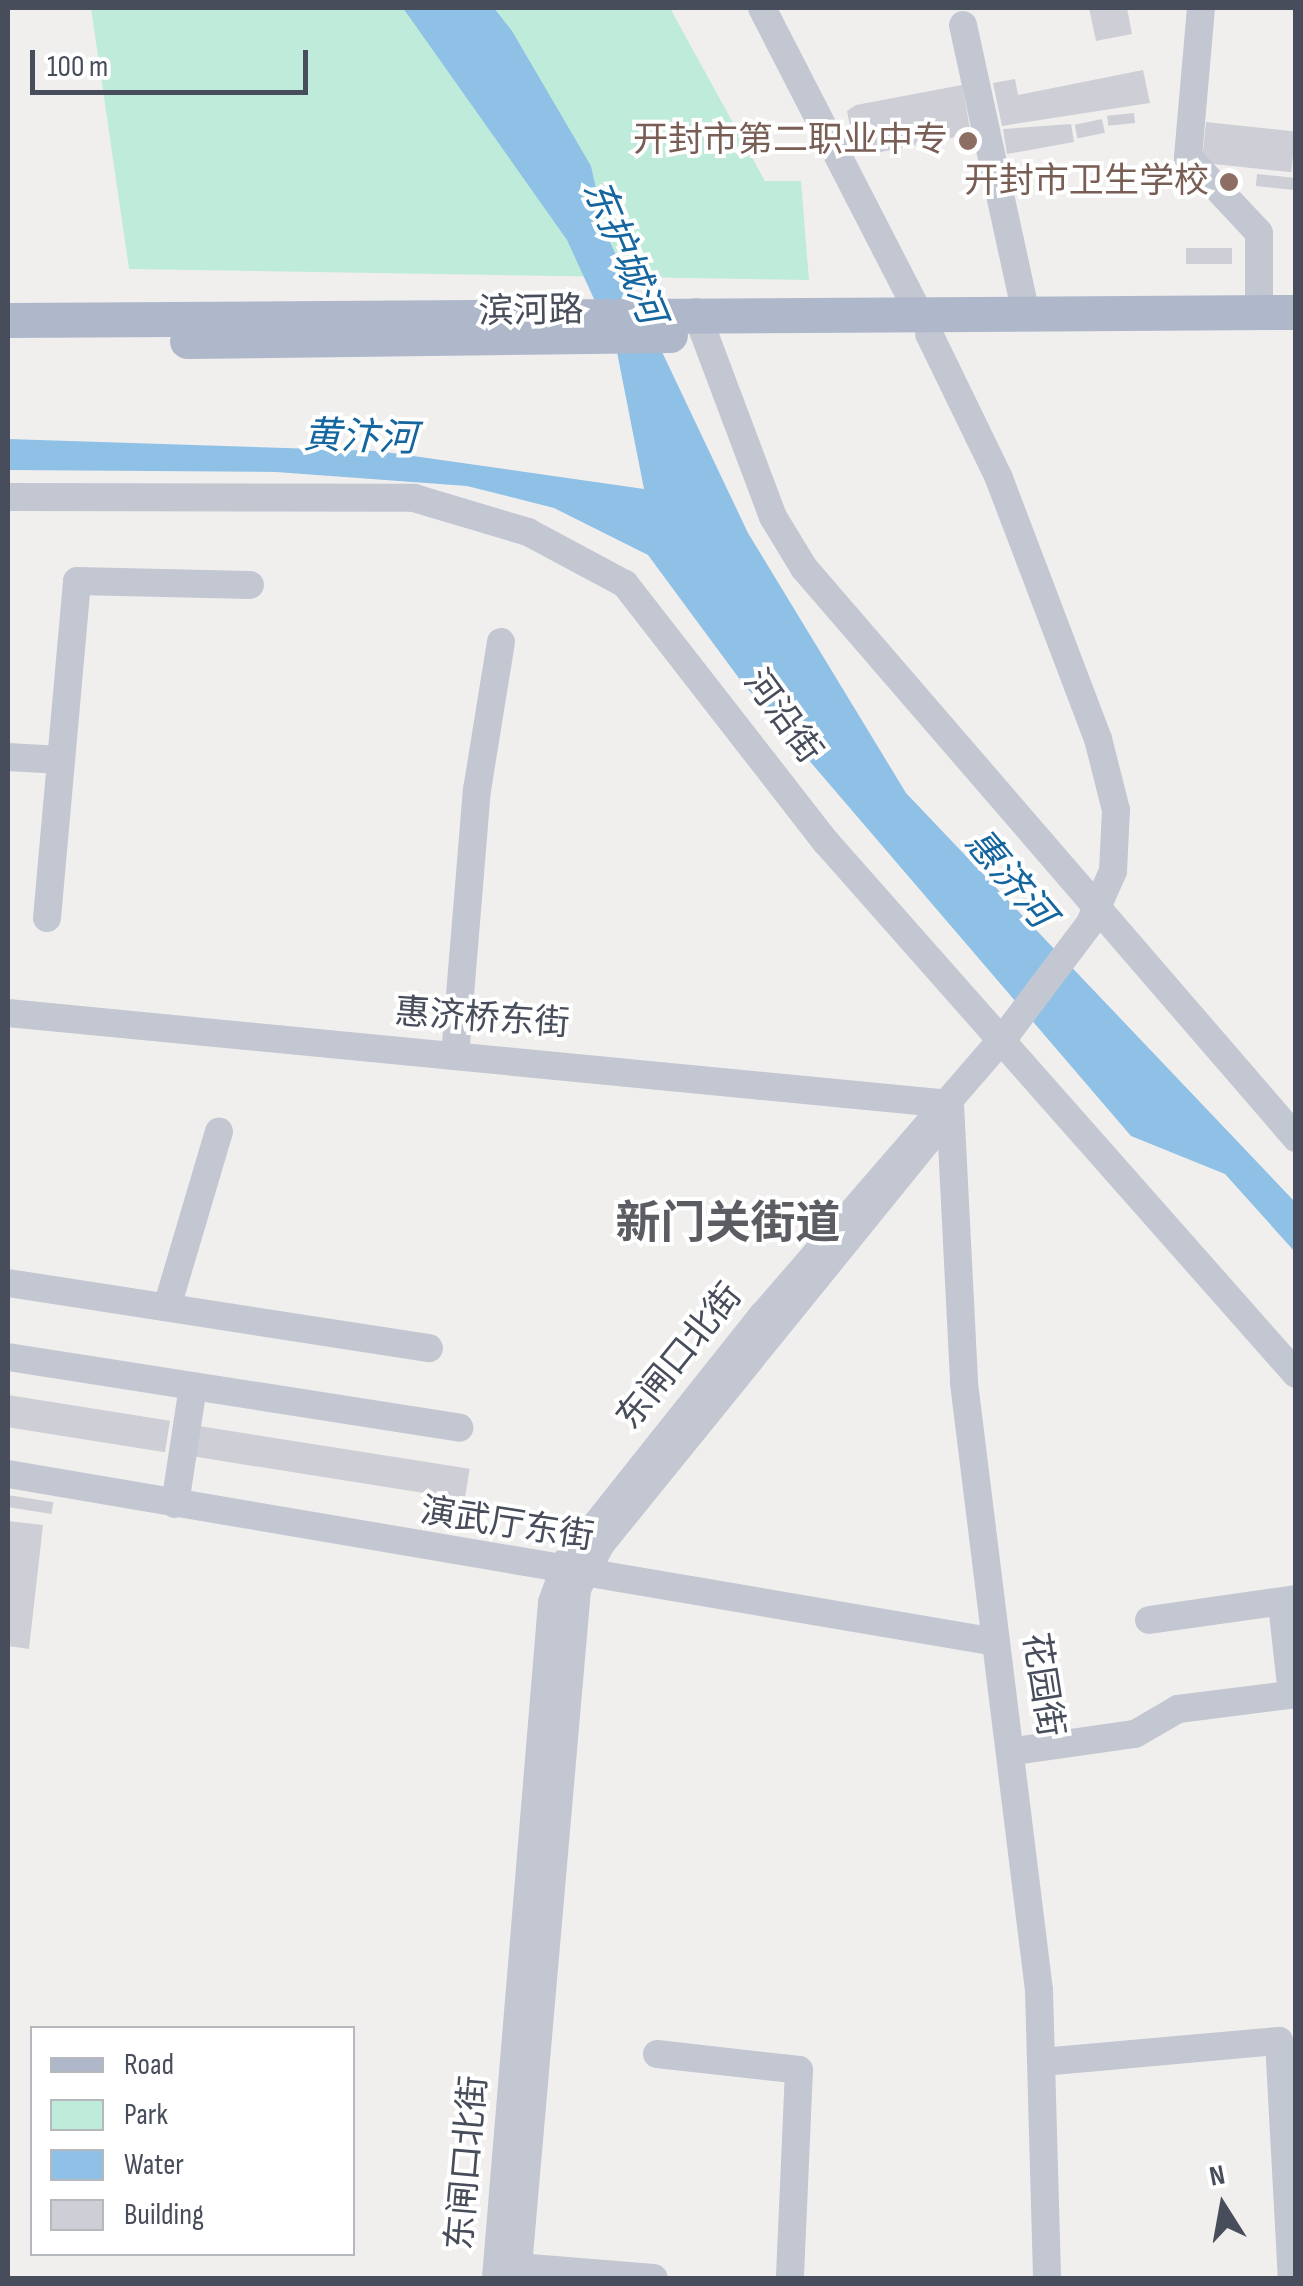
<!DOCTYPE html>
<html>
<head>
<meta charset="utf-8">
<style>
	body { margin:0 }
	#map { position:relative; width:1303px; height:2286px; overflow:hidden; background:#f1efee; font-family:"Sofia Sans Condensed","Noto Sans SC",sans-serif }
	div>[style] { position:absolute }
	.green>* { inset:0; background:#bfecda }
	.water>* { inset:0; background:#8fc1e6 }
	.building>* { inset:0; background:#cecfd6; transform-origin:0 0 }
	.minor>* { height:28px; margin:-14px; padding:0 14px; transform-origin:14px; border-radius:14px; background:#c2c7d2 }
	.major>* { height:35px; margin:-17.5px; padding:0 17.5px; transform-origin:17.5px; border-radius:17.5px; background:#afb8cb }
	.dots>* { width:28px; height:28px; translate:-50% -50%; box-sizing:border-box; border:5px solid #fff; border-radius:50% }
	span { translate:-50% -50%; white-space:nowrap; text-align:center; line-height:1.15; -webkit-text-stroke:8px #fff; paint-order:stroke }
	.education-label { font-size:35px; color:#785e54 }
	.right { translate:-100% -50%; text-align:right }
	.street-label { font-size:35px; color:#474d5a }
	.water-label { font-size:38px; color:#15659f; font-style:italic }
	.district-label { font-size:45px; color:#5b5d63; font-weight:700 }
	.frame { position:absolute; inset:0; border:10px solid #474d5a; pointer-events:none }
	.legend { position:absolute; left:30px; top:2026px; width:325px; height:230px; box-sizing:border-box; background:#fff; border:2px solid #b5b8bd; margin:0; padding:12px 18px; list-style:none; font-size:30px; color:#474d5a }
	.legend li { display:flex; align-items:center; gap:20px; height:50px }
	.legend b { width:50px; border:2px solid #b5b8bd }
	.north { position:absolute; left:1173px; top:2156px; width:100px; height:100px; -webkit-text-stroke:8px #fff; paint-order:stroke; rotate:349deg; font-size:28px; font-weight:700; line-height:40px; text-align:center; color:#474d5a }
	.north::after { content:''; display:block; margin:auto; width:35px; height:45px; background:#474d5a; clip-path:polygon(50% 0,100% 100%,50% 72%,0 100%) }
	.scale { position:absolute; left:30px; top:50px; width:278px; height:45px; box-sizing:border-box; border:5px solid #474d5a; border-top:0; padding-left:12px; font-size:30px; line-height:35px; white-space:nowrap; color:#474d5a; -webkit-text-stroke:8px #fff; paint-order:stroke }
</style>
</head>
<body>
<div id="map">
	<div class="green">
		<div style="clip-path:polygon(91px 8px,670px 8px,765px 181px,801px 181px,809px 280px,129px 269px)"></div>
	</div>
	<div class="water">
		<div style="clip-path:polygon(403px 8px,494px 8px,512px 31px,591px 166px,606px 234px,748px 533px,906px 793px,1295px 1202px,1295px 1252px,1225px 1174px,1131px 1136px,741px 681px,648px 555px,554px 508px,467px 486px,276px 472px,8px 470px,8px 439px,378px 451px,644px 489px,616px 347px,567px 240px)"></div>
	</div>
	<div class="building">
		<div style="clip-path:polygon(1089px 8px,1127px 8px,1132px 34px,1096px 41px)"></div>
		<div style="clip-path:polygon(1143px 70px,1150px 103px,1002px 126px,993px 83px,1015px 79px,1018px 95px)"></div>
		<div style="clip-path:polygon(962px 85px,971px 134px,866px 155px,862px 134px,852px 136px,847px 111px,856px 105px)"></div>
		<div style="left:1134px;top:113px;width:10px;height:27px;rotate:84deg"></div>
		<div style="left:1102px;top:119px;width:14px;height:28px;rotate:78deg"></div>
		<div style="left:1206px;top:122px;width:90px;height:41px;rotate:6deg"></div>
		<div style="clip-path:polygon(1071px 124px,1074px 142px,1007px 154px,1003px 129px)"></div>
		<div style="left:1257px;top:174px;width:39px;height:12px;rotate:6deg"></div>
		<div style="left:1186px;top:248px;width:46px;height:16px"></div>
		<div style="left:8px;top:1395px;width:164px;height:32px;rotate:9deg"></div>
		<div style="left:199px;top:1426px;width:274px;height:31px;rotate:9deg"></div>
		<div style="left:8px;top:1495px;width:46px;height:12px;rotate:9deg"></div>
		<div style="clip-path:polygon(8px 1521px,43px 1525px,29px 1649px,8px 1646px)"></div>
	</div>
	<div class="minor">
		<div style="left:762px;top:8px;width:342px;rotate:62.8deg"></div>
		<div style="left:1201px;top:8px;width:150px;rotate:95deg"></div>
		<div style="left:1188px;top:157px;width:104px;rotate:46.9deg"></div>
		<div style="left:1259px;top:233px;width:80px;rotate:90deg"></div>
		<div style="left:963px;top:25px;width:295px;rotate:77.7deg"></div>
		<div style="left:696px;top:312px;width:219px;rotate:69.4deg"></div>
		<div style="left:773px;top:517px;width:60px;rotate:58.7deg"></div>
		<div style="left:804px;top:568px;width:753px;rotate:49.2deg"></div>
		<div style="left:8px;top:497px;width:406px;rotate:0.1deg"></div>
		<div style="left:414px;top:498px;width:119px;rotate:16.6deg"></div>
		<div style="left:528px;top:532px;width:110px;rotate:28.2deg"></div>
		<div style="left:625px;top:584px;width:327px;rotate:52.1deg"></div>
		<div style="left:826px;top:842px;width:710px;rotate:48.54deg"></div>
		<div style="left:8px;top:757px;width:53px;rotate:3.2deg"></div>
		<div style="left:47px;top:918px;width:338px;rotate:-84.9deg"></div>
		<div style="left:77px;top:581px;width:173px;rotate:1.3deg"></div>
		<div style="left:8px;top:1013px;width:946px;rotate:5.52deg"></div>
		<div style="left:455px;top:1056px;width:267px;rotate:-85.3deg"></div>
		<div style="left:477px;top:790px;width:150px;rotate:-80.8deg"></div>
		<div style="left:950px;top:1104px;width:279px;rotate:87.1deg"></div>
		<div style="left:964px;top:1383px;width:612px;rotate:82.96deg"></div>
		<div style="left:1039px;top:1990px;width:288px;rotate:88.4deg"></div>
		<div style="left:8px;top:1283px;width:426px;rotate:8.8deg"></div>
		<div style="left:167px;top:1307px;width:183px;rotate:-73.5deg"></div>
		<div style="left:8px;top:1357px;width:457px;rotate:8.9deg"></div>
		<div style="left:8px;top:1474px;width:1002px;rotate:9.65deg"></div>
		<div style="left:175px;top:1504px;width:119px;rotate:-81.3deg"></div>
		<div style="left:1282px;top:1604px;width:91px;rotate:83.7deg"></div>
		<div style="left:1149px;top:1620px;width:148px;rotate:-8.1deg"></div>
		<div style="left:1015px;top:1751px;width:121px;rotate:-8.1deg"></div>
		<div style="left:1135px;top:1734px;width:50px;rotate:-30.2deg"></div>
		<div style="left:1178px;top:1709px;width:119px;rotate:-7.2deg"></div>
		<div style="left:657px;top:2054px;width:143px;rotate:6.4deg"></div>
		<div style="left:799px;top:2070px;width:208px;rotate:92.5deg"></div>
		<div style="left:1042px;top:2062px;width:238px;rotate:-5.1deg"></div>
		<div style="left:1279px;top:2041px;width:237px;rotate:86.9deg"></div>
		<div style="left:518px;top:2267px;width:136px;rotate:4.6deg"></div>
		<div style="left:496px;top:2278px;width:678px;rotate:-85.26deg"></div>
		<div style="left:552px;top:1602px;width:44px;rotate:-69.9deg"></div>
		<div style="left:567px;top:1561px;width:315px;rotate:-51.5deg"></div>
		<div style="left:763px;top:1315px;width:374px;rotate:-49.1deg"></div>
		<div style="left:1008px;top:1032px;width:136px;rotate:-53deg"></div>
		<div style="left:1090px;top:923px;width:57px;rotate:-66.1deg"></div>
		<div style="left:1113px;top:871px;width:61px;rotate:-87.2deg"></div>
		<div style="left:1116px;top:810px;width:73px;rotate:-104.2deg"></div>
		<div style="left:1098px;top:739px;width:279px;rotate:-110.8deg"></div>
		<div style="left:999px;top:478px;width:160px;rotate:-115.9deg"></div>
		<div style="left:517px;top:2278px;width:692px;rotate:-85.02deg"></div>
		<div style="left:577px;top:1589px;width:51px;rotate:-61.9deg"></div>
		<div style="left:601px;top:1544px;width:520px;rotate:-51.01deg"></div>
	</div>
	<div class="major">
		<div style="left:8px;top:320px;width:1288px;rotate:-0.36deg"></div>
		<div style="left:187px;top:341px;width:483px;rotate:-0.7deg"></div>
	</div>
	<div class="dots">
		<div style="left:968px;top:141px;background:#8d6e63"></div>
		<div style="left:1229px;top:182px;background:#8d6e63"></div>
	</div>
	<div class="education-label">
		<span class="right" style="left:948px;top:141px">开封市第二职业中专</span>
		<span class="right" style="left:1209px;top:182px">开封市卫生学校</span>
	</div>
	<div class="street-label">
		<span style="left:531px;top:312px;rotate:-1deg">滨河路</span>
		<span style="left:782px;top:717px;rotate:54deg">河沿街</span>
		<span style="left:482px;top:1019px;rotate:4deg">惠济桥东街</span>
		<span style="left:680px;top:1357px;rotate:-51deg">东闸口北街</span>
		<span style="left:507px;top:1525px;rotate:9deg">演武厅东街</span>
		<span style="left:1042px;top:1685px;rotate:81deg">花园街</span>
		<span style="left:468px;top:2163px;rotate:-85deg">东闸口北街</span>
	</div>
	<div class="water-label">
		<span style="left:623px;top:252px;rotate:67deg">东护城河</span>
		<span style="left:360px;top:438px;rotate:2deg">黄汴河</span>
		<span style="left:1009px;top:879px;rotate:50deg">惠济河</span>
	</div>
	<div class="district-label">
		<span style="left:728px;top:1225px">新门关街道</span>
	</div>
	<div class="frame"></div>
	<ul class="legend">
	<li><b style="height:12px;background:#afb8cb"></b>Road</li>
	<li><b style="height:28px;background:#bfecda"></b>Park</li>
	<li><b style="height:28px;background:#8fc1e6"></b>Water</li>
	<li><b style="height:28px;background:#cecfd6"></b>Building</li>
	</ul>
	<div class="north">N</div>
	<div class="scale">100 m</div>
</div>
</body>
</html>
